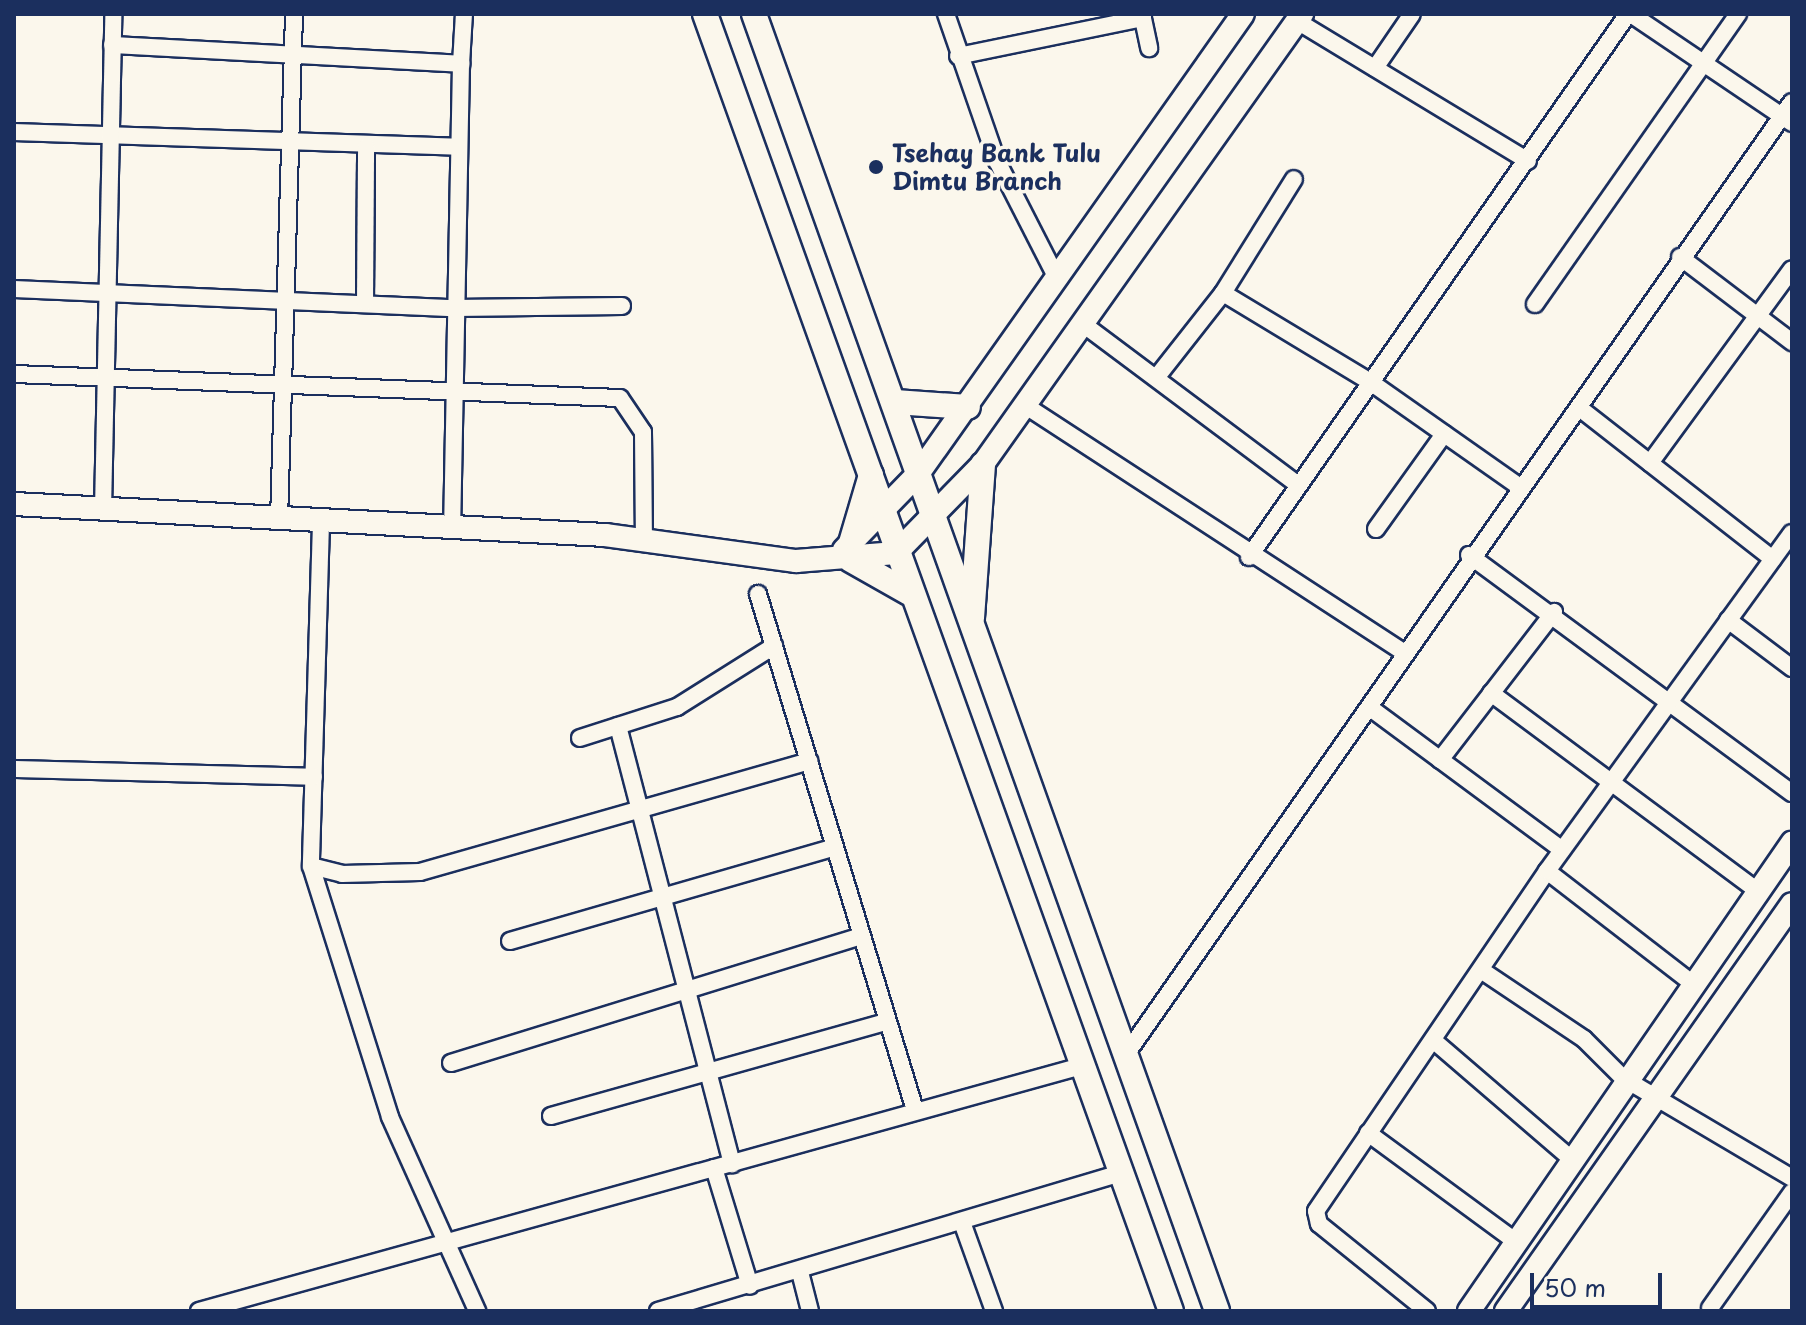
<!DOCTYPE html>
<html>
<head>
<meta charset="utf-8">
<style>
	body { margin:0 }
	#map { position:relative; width:1806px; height:1325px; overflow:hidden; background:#fbf7ec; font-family:"Playpen Sans",sans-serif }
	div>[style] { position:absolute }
	.roads { filter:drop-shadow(2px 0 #1b2f5e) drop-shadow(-2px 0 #1b2f5e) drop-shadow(0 2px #1b2f5e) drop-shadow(0 -2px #1b2f5e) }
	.street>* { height:16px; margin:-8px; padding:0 8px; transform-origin:8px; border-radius:8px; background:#fbf7ec }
	.secondary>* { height:22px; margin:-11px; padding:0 11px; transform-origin:11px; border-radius:11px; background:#fbf7ec }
	.primary>* { height:24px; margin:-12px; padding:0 12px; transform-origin:12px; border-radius:12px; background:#fbf7ec }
	.dots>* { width:22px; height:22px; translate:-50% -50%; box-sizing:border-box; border:4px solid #fbf7ec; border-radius:50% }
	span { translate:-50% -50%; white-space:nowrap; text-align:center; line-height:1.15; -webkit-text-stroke:7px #fbf7ec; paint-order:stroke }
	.poi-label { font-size:24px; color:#1b2f5e; font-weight:700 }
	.left { translate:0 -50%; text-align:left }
	.frame { position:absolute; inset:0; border:16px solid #1b2f5e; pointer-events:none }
	.scale { position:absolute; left:1530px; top:1273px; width:132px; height:36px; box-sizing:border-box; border:4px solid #1b2f5e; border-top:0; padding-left:10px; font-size:24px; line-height:28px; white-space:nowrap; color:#1b2f5e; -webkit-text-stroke:6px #fbf7ec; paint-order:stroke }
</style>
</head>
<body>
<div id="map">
	<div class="roads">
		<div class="street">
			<div style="left:946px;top:14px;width:156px;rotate:70.9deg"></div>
			<div style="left:997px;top:161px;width:131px;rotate:62.9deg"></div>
			<div style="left:1142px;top:14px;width:35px;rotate:78deg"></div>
			<div style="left:1631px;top:14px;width:194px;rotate:34.1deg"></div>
			<div style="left:1297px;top:21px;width:270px;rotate:31.2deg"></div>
			<div style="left:112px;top:45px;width:350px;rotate:3.1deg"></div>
			<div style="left:461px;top:64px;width:463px;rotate:91.1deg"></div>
			<div style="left:958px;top:56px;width:189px;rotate:-11.6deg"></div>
			<div style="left:461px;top:64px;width:50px;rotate:-86.6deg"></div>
			<div style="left:1375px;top:68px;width:65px;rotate:-55.6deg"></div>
			<div style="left:14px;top:132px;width:444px;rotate:1.9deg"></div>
			<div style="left:1680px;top:257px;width:141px;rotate:37.2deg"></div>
			<div style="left:14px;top:289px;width:440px;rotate:2.5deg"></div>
			<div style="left:454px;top:308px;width:168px;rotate:-0.7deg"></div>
			<div style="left:1223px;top:293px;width:170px;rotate:31.1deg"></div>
			<div style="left:1369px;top:381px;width:184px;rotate:35.1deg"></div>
			<div style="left:365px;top:302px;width:155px;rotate:-89.6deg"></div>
			<div style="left:1535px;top:304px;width:354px;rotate:-55deg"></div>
			<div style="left:1083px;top:324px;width:269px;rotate:36.8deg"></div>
			<div style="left:14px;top:374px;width:606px;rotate:2.27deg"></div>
			<div style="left:620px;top:398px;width:41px;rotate:55.9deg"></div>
			<div style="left:643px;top:432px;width:106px;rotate:89.5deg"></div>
			<div style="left:1156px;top:378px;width:108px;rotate:-51.8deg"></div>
			<div style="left:1223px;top:293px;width:134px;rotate:-58.1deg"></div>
			<div style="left:1026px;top:406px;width:452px;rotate:33.1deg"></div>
			<div style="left:1582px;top:410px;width:242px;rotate:38deg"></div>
			<div style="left:1650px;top:463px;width:240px;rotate:-53.8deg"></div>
			<div style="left:103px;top:510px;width:496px;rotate:-88.8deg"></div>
			<div style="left:279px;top:520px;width:506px;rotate:-88.3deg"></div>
			<div style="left:321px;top:523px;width:343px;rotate:91.7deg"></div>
			<div style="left:311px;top:866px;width:263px;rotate:72.5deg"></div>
			<div style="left:390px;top:1117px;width:213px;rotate:65.8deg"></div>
			<div style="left:1376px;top:529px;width:117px;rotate:-54.4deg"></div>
			<div style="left:1469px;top:555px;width:401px;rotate:36.4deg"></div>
			<div style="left:1249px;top:557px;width:662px;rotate:-55.09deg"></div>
			<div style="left:758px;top:594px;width:539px;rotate:73.08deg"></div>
			<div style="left:1728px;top:620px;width:80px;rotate:36.9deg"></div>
			<div style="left:1491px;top:693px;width:332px;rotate:36.6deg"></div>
			<div style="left:1369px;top:707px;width:240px;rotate:36.5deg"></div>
			<div style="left:618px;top:726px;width:453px;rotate:75.4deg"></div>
			<div style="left:580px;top:738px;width:102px;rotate:-17.7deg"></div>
			<div style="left:677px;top:707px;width:115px;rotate:-32.2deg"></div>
			<div style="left:1440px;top:760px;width:187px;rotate:-52.4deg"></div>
			<div style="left:14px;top:769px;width:300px;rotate:1.5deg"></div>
			<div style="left:311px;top:866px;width:32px;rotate:14deg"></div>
			<div style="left:342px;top:874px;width:78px;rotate:-1.5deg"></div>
			<div style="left:420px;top:872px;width:405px;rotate:-15.9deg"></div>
			<div style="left:1547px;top:871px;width:185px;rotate:37.7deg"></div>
			<div style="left:510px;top:941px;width:338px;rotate:-16.1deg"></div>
			<div style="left:1481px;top:970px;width:124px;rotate:33.8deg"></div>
			<div style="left:1584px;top:1039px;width:55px;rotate:45deg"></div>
			<div style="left:1623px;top:1078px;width:196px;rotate:30.6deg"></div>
			<div style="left:1433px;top:1040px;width:181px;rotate:40.7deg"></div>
			<div style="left:1127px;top:1053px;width:1160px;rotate:-55.04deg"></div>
			<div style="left:451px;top:1063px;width:430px;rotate:-17.2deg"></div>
			<div style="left:551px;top:1116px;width:348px;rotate:-15.7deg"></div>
			<div style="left:1368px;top:1133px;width:182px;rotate:36.3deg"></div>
			<div style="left:714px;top:1168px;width:123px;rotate:73deg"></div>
			<div style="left:962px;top:1222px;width:95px;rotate:70.2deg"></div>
			<div style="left:800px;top:1272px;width:40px;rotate:75.6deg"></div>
			<div style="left:1710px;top:1308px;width:142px;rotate:-54.7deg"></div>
			<div style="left:199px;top:1311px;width:915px;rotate:-15.52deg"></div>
			<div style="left:658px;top:1311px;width:483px;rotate:-16.6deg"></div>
			<div style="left:1427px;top:1311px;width:139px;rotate:-141.1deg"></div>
			<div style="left:1319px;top:1224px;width:13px;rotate:-103deg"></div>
			<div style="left:1316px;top:1211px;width:411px;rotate:-55.8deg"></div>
			<div style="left:1547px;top:871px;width:417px;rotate:-54.1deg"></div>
		</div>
		<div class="secondary">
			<div style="left:14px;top:504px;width:592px;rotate:3deg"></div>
			<div style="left:605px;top:535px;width:193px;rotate:7.8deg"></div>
			<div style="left:796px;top:561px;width:100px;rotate:-4.6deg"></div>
			<div style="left:896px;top:553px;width:124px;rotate:-45.7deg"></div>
			<div style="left:983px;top:464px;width:552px;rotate:-54.67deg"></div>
			<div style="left:844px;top:550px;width:106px;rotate:-45.8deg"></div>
			<div style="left:918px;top:474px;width:563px;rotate:-54.76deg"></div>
			<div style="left:1469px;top:1311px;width:569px;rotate:-55.39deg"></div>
			<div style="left:1506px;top:1311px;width:497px;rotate:-54.9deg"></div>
		</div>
		<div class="primary">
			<div style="left:705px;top:14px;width:1378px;rotate:70.24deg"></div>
			<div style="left:754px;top:14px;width:1377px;rotate:70.35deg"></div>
			<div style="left:895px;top:402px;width:73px;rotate:3.9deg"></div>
			<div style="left:851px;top:543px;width:71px;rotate:-73.6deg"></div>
			<div style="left:851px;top:560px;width:67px;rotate:29.6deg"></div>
			<div style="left:972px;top:618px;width:154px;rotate:-85.9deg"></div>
		</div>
	</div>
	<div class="dots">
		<div style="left:876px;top:167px;background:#1b2f5e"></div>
	</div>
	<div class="poi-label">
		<span class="left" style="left:892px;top:167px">Tsehay Bank Tulu<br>Dimtu Branch</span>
	</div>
	<div class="frame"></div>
	<div class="scale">50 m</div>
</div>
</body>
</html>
